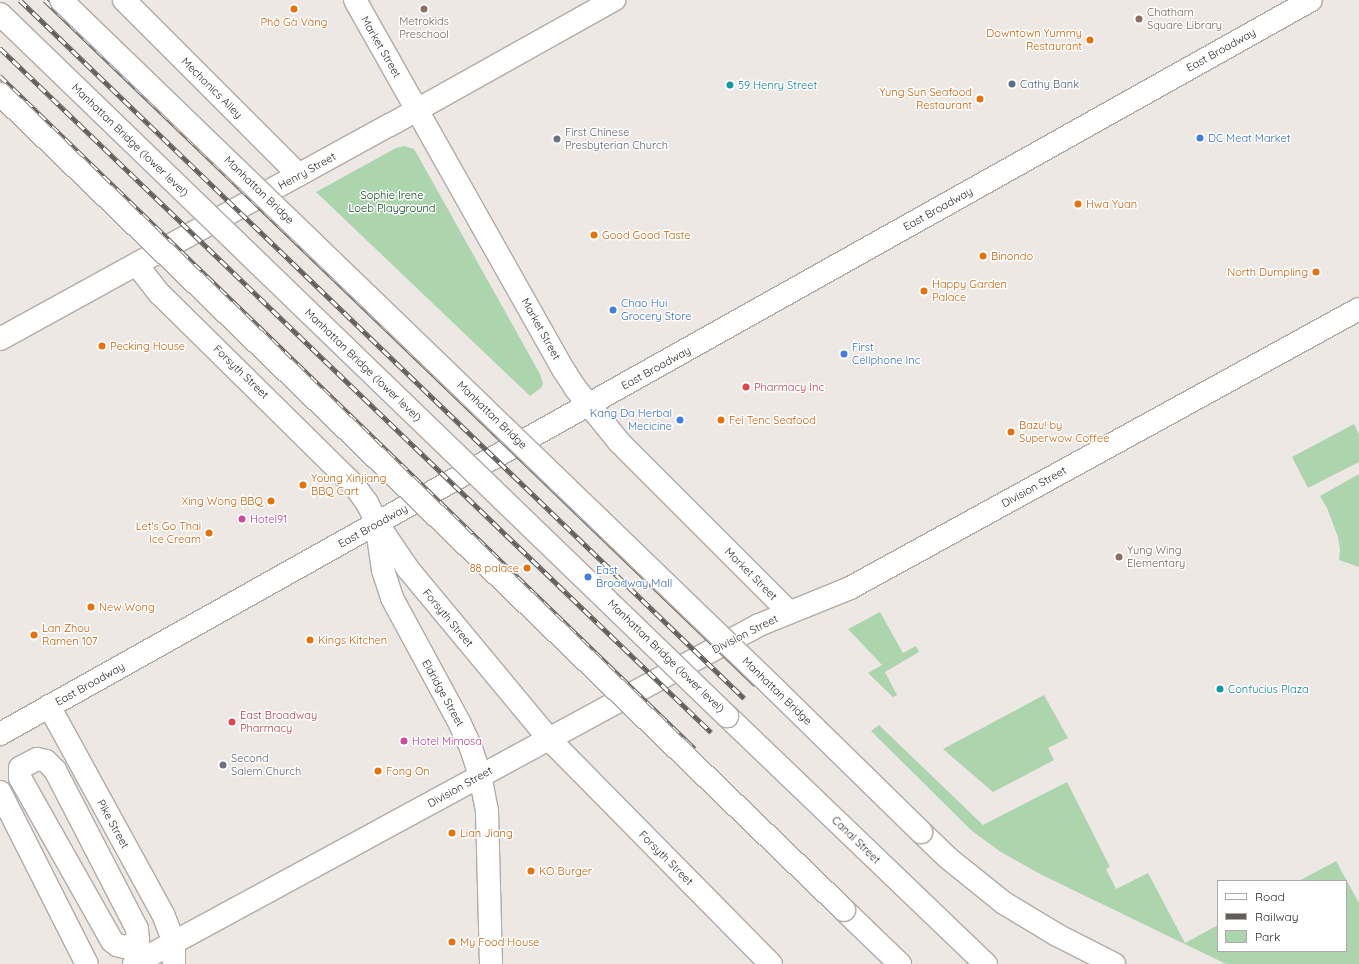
<!DOCTYPE html>
<html>
<head>
<meta charset="utf-8">
<style>
	body { margin:0 }
	#map { position:relative; width:1359px; height:964px; overflow:hidden; background:#eee8e4; font-family:Quicksand,sans-serif }
	div>[style] { position:absolute }
	.green>* { inset:0; background:#acd5ae }
	.roads { filter:drop-shadow(1px 0 #b1aba8) drop-shadow(-1px 0 #b1aba8) drop-shadow(0 1px #b1aba8) drop-shadow(0 -1px #b1aba8) }
	.minor>* { height:22px; margin:-11px; padding:0 11px; transform-origin:11px; border-radius:11px; background:#fff }
	.major>* { height:22px; margin:-11px; padding:0 11px; transform-origin:11px; border-radius:11px; background:#fff }
	.rail>* { height:4.5px; margin-top:-2.25px; transform-origin:0; background:repeating-linear-gradient(90deg,#fff 0 9px,#605d5a 0 18px); box-sizing:border-box; border-block:1px solid #605d5a }
	.bridges { filter:drop-shadow(1px 0 #b1aba8) drop-shadow(-1px 0 #b1aba8) drop-shadow(0 1px #b1aba8) drop-shadow(0 -1px #b1aba8) }
	.major-bridge>* { height:22px; margin:-11px; padding:0 11px; transform-origin:11px; border-radius:11px; background:#fff }
	.dots>* { width:11px; height:11px; translate:-50% -50%; box-sizing:border-box; border:2px solid #fff; border-radius:50% }
	span { translate:-50% -50%; white-space:nowrap; text-align:center; line-height:1.15; -webkit-text-stroke:3px #fff; paint-order:stroke }
	.education-label { font-size:11px; color:#785e54 }
	.left { translate:0 -50%; text-align:left }
	.food-label { font-size:11px; color:#c56008 }
	.right { translate:-100% -50%; text-align:right }
	.street-label { font-size:11px; color:#2c2a28 }
	.service-label { font-size:11px; color:#4e5e75 }
	.culture-label { font-size:11px; color:#0d838f }
	.worship-label { font-size:11px; color:#5b616d }
	.shop-label { font-size:11px; color:#366cbe }
	.park-label { font-size:11px; color:#024412 }
	.health-label { font-size:11px; color:#be3a42 }
	.hotel-label { font-size:11px; color:#b23c85 }
	.legend { position:absolute; left:1217px; top:880px; width:130px; height:72px; box-sizing:border-box; background:#fff; border:1px solid #abaaa9; margin:0; padding:5px 7px; list-style:none; font-size:12px; color:#2c2a28 }
	.legend li { display:flex; align-items:center; gap:8px; height:20px }
	.legend b { width:20px; border:1px solid #abaaa9 }
</style>
</head>
<body>
<div id="map">
	<div class="green">
		<div style="clip-path:polygon(404px 146px,414px 149px,417px 154px,540px 374px,543px 384px,541px 388px,530px 396px,316px 192px,396px 148px)"></div>
		<div style="clip-path:polygon(1354px 424px,1359px 434px,1359px 462px,1308px 488px,1292px 457px)"></div>
		<div style="clip-path:polygon(1359px 474px,1359px 567px,1339px 560px,1340px 550px,1338px 537px,1327px 508px,1320px 496px)"></div>
		<div style="clip-path:polygon(880px 612px,903px 653px,916px 646px,919px 652px,885px 672px,897px 695px,893px 697px,868px 673px,882px 665px,848px 629px)"></div>
		<div style="clip-path:polygon(1044px 695px,1068px 738px,1048px 748px,1054px 760px,993px 792px,943px 749px)"></div>
		<div style="clip-path:polygon(879px 725px,983px 825px,1067px 782px,1110px 867px,1106px 869px,1116px 889px,1148px 873px,1185px 943px,1218px 925px,1218px 951px,1346px 951px,1346px 881px,1299px 881px,1336px 861px,1359px 903px,1359px 964px,1226px 964px,1040px 874px,1001px 852px,972px 831px,871px 731px)"></div>
	</div>
	<div class="roads">
		<div class="minor">
			<div style="left:124px;top:0;width:247px;rotate:45deg"></div>
			<div style="left:355px;top:0;width:424px;rotate:60.6deg"></div>
			<div style="left:563px;top:369px;width:24px;rotate:57deg"></div>
			<div style="left:576px;top:389px;width:68px;rotate:50.9deg"></div>
			<div style="left:619px;top:442px;width:240px;rotate:45deg"></div>
			<div style="left:137px;top:265px;width:37px;rotate:52deg"></div>
			<div style="left:160px;top:294px;width:272px;rotate:44.6deg"></div>
			<div style="left:354px;top:485px;width:22px;rotate:54deg"></div>
			<div style="left:367px;top:503px;width:22px;rotate:63deg"></div>
			<div style="left:377px;top:523px;width:55px;rotate:56deg"></div>
			<div style="left:408px;top:569px;width:221px;rotate:50.3deg"></div>
			<div style="left:0;top:339px;width:445px;rotate:-28.8deg"></div>
			<div style="left:390px;top:125px;width:257px;rotate:-29.2deg"></div>
			<div style="left:377px;top:529px;width:41px;rotate:81.7deg"></div>
			<div style="left:383px;top:570px;width:29px;rotate:72deg"></div>
			<div style="left:392px;top:598px;width:143px;rotate:61.6deg"></div>
			<div style="left:460px;top:724px;width:26px;rotate:65deg"></div>
			<div style="left:471px;top:748px;width:28px;rotate:72deg"></div>
			<div style="left:480px;top:775px;width:37px;rotate:79deg"></div>
			<div style="left:487px;top:811px;width:153px;rotate:88.5deg"></div>
			<div style="left:49px;top:706px;width:237px;rotate:61.3deg"></div>
			<div style="left:163px;top:914px;width:31px;rotate:69deg"></div>
			<div style="left:37px;top:759px;width:9px;rotate:13deg"></div>
			<div style="left:46px;top:761px;width:13px;rotate:45deg"></div>
			<div style="left:55px;top:770px;width:179px;rotate:62.7deg"></div>
			<div style="left:137px;top:929px;width:11px;rotate:85deg"></div>
			<div style="left:138px;top:940px;width:8px;rotate:140deg"></div>
			<div style="left:132px;top:945px;width:8px;rotate:166deg"></div>
			<div style="left:124px;top:947px;width:7px;rotate:-164deg"></div>
			<div style="left:117px;top:945px;width:6px;rotate:-141deg"></div>
			<div style="left:112px;top:941px;width:187px;rotate:-119.4deg"></div>
			<div style="left:20px;top:778px;width:10px;rotate:-90deg"></div>
			<div style="left:20px;top:768px;width:19px;rotate:-28deg"></div>
		</div>
		<div class="major">
			<div style="left:727px;top:716px;width:359px;rotate:43.8deg"></div>
			<div style="left:0;top:734px;width:1502px;rotate:-29.24deg"></div>
			<div style="left:549px;top:739px;width:316px;rotate:45.4deg"></div>
			<div style="left:0;top:792px;width:193px;rotate:63.2deg"></div>
			<div style="left:921px;top:832px;width:37px;rotate:44deg"></div>
			<div style="left:948px;top:858px;width:72px;rotate:38.8deg"></div>
			<div style="left:1004px;top:903px;width:62px;rotate:31.1deg"></div>
			<div style="left:1057px;top:935px;width:64px;rotate:27deg"></div>
			<div style="left:844px;top:910px;width:78px;rotate:44deg"></div>
			<div style="left:174px;top:943px;width:21px;rotate:90deg"></div>
			<div style="left:134px;top:964px;width:711px;rotate:-28.48deg"></div>
			<div style="left:759px;top:625px;width:98px;rotate:-22.1deg"></div>
			<div style="left:850px;top:588px;width:580px;rotate:-28.73deg"></div>
		</div>
	</div>
	<div class="rail">
		<div style="left:20px;top:0;width:1006px;rotate:43.95deg"></div>
		<div style="left:45px;top:0;width:987px;rotate:43.93deg"></div>
		<div style="left:0;top:48px;width:987px;rotate:43.89deg"></div>
		<div style="left:0;top:76px;width:967px;rotate:44.08deg"></div>
	</div>
	<div class="bridges">
		<div class="major-bridge">
			<div style="left:61px;top:0;width:991px;rotate:43.98deg"></div>
			<div style="left:774px;top:688px;width:206px;rotate:44.4deg"></div>
			<div style="left:0;top:14px;width:1011px;rotate:44deg"></div>
			<div style="left:0;top:94px;width:1174px;rotate:44.03deg"></div>
		</div>
	</div>
	<div class="dots">
		<div style="left:294px;top:9px;background:#e8710a"></div>
		<div style="left:424px;top:9px;background:#8d6e63"></div>
		<div style="left:1139px;top:19px;background:#8d6e63"></div>
		<div style="left:1090px;top:40px;background:#e8710a"></div>
		<div style="left:1012px;top:84px;background:#5c6f8a"></div>
		<div style="left:730px;top:85px;background:#0f9aa8"></div>
		<div style="left:980px;top:99px;background:#e8710a"></div>
		<div style="left:1200px;top:138px;background:#3f7fe0"></div>
		<div style="left:557px;top:139px;background:#6b7280"></div>
		<div style="left:1078px;top:204px;background:#e8710a"></div>
		<div style="left:594px;top:235px;background:#e8710a"></div>
		<div style="left:983px;top:256px;background:#e8710a"></div>
		<div style="left:1316px;top:272px;background:#e8710a"></div>
		<div style="left:924px;top:291px;background:#e8710a"></div>
		<div style="left:613px;top:310px;background:#3f7fe0"></div>
		<div style="left:102px;top:346px;background:#e8710a"></div>
		<div style="left:844px;top:354px;background:#3f7fe0"></div>
		<div style="left:746px;top:387px;background:#e0444e"></div>
		<div style="left:680px;top:420px;background:#3f7fe0"></div>
		<div style="left:721px;top:420px;background:#e8710a"></div>
		<div style="left:1011px;top:432px;background:#e8710a"></div>
		<div style="left:303px;top:485px;background:#e8710a"></div>
		<div style="left:271px;top:501px;background:#e8710a"></div>
		<div style="left:242px;top:519px;background:#d1479c"></div>
		<div style="left:209px;top:533px;background:#e8710a"></div>
		<div style="left:1119px;top:557px;background:#8d6e63"></div>
		<div style="left:527px;top:568px;background:#e8710a"></div>
		<div style="left:588px;top:577px;background:#3f7fe0"></div>
		<div style="left:91px;top:607px;background:#e8710a"></div>
		<div style="left:34px;top:635px;background:#e8710a"></div>
		<div style="left:310px;top:640px;background:#e8710a"></div>
		<div style="left:1220px;top:689px;background:#0f9aa8"></div>
		<div style="left:232px;top:722px;background:#e0444e"></div>
		<div style="left:404px;top:741px;background:#d1479c"></div>
		<div style="left:223px;top:765px;background:#6b7280"></div>
		<div style="left:378px;top:771px;background:#e8710a"></div>
		<div style="left:452px;top:833px;background:#e8710a"></div>
		<div style="left:531px;top:871px;background:#e8710a"></div>
		<div style="left:452px;top:942px;background:#e8710a"></div>
	</div>
	<div class="education-label">
		<span class="left" style="left:1147px;top:19px">Chatham<br>Square Library</span>
		<span style="left:424px;top:28px">Metrokids<br>Preschool</span>
		<span class="left" style="left:1127px;top:557px">Yung Wing<br>Elementary</span>
	</div>
	<div class="food-label">
		<span style="left:294px;top:22px">Phở Gà Vàng</span>
		<span class="right" style="left:1082px;top:40px">Downtown Yummy<br>Restaurant</span>
		<span class="right" style="left:972px;top:99px">Yung Sun Seafood<br>Restaurant</span>
		<span class="left" style="left:1086px;top:204px">Hwa Yuan</span>
		<span class="left" style="left:602px;top:235px">Good Good Taste</span>
		<span class="left" style="left:991px;top:256px">Binondo</span>
		<span class="right" style="left:1308px;top:272px">North Dumpling</span>
		<span class="left" style="left:932px;top:291px">Happy Garden<br>Palace</span>
		<span class="left" style="left:110px;top:346px">Pecking House</span>
		<span class="left" style="left:729px;top:420px">Fei Tenc Seafood</span>
		<span class="left" style="left:1019px;top:432px">Bazu! by<br>Superwow Coffee</span>
		<span class="left" style="left:311px;top:485px">Young Xinjiang<br>BBQ Cart</span>
		<span class="right" style="left:263px;top:501px">Xing Wong BBQ</span>
		<span class="right" style="left:201px;top:533px">Let's Go Thai<br>Ice Cream</span>
		<span class="right" style="left:519px;top:568px">88 palace</span>
		<span class="left" style="left:99px;top:607px">New Wong</span>
		<span class="left" style="left:42px;top:635px">Lan Zhou<br>Ramen 107</span>
		<span class="left" style="left:318px;top:640px">Kings Kitchen</span>
		<span class="left" style="left:386px;top:771px">Fong On</span>
		<span class="left" style="left:460px;top:833px">Lian Jiang</span>
		<span class="left" style="left:539px;top:871px">KO Burger</span>
		<span class="left" style="left:460px;top:942px">My Food House</span>
	</div>
	<div class="street-label">
		<span style="left:381px;top:47px;rotate:60deg">Market Street</span>
		<span style="left:1221px;top:50px;rotate:-29deg">East Broadway</span>
		<span style="left:212px;top:88px;rotate:45deg">Mechanics Alley</span>
		<span style="left:130px;top:140px;rotate:44deg">Manhattan Bridge (lower level)</span>
		<span style="left:307px;top:171px;rotate:-29deg">Henry Street</span>
		<span style="left:259px;top:190px;rotate:44deg">Manhattan Bridge</span>
		<span style="left:938px;top:209px;rotate:-29deg">East Broadway</span>
		<span style="left:541px;top:329px;rotate:61deg">Market Street</span>
		<span style="left:363px;top:365px;rotate:44deg">Manhattan Bridge (lower level)</span>
		<span style="left:656px;top:368px;rotate:-29deg">East Broadway</span>
		<span style="left:241px;top:372px;rotate:44deg">Forsyth Street</span>
		<span style="left:492px;top:415px;rotate:44deg">Manhattan Bridge</span>
		<span style="left:1034px;top:487px;rotate:-29deg">Division Street</span>
		<span style="left:373px;top:526px;rotate:-29deg">East Broadway</span>
		<span style="left:751px;top:574px;rotate:45deg">Market Street</span>
		<span style="left:448px;top:618px;rotate:50deg">Forsyth Street</span>
		<span style="left:745px;top:634px;rotate:-27deg">Division Street</span>
		<span style="left:666px;top:656px;rotate:44deg">Manhattan Bridge (lower level)</span>
		<span style="left:90px;top:684px;rotate:-29deg">East Broadway</span>
		<span style="left:777px;top:691px;rotate:44deg">Manhattan Bridge</span>
		<span style="left:443px;top:693px;rotate:61deg">Eldridge Street</span>
		<span style="left:460px;top:787px;rotate:-29deg">Division Street</span>
		<span style="left:113px;top:824px;rotate:61deg">Pike Street</span>
		<span style="left:856px;top:840px;rotate:44deg">Canal Street</span>
		<span style="left:666px;top:858px;rotate:45deg">Forsyth Street</span>
	</div>
	<div class="service-label">
		<span class="left" style="left:1020px;top:84px">Cathy Bank</span>
	</div>
	<div class="culture-label">
		<span class="left" style="left:738px;top:85px">59 Henry Street</span>
		<span class="left" style="left:1228px;top:689px">Confucius Plaza</span>
	</div>
	<div class="worship-label">
		<span class="left" style="left:565px;top:139px">First Chinese<br>Presbyterian Church</span>
		<span class="left" style="left:231px;top:765px">Second<br>Salem Church</span>
	</div>
	<div class="shop-label">
		<span class="left" style="left:1208px;top:138px">DC Meat Market</span>
		<span class="left" style="left:621px;top:310px">Chao Hui<br>Grocery Store</span>
		<span class="left" style="left:852px;top:354px">First<br>Cellphone Inc</span>
		<span class="right" style="left:672px;top:420px">Kang Da Herbal<br>Mecicine</span>
		<span class="left" style="left:596px;top:577px">East<br>Broadway Mall</span>
	</div>
	<div class="park-label">
		<span style="left:392px;top:202px">Sophie Irene<br>Loeb Playground</span>
	</div>
	<div class="health-label">
		<span class="left" style="left:754px;top:387px">Pharmacy Inc</span>
		<span class="left" style="left:240px;top:722px">East Broadway<br>Pharmacy</span>
	</div>
	<div class="hotel-label">
		<span class="left" style="left:250px;top:519px">Hotel91</span>
		<span class="left" style="left:412px;top:741px">Hotel Mimosa</span>
	</div>
	<ul class="legend">
	<li><b style="height:5px;background:#fff"></b>Road</li>
	<li><b style="height:5px;background:#605d5a"></b>Railway</li>
	<li><b style="height:11px;background:#acd5ae"></b>Park</li>
	</ul>
</div>
</body>
</html>
